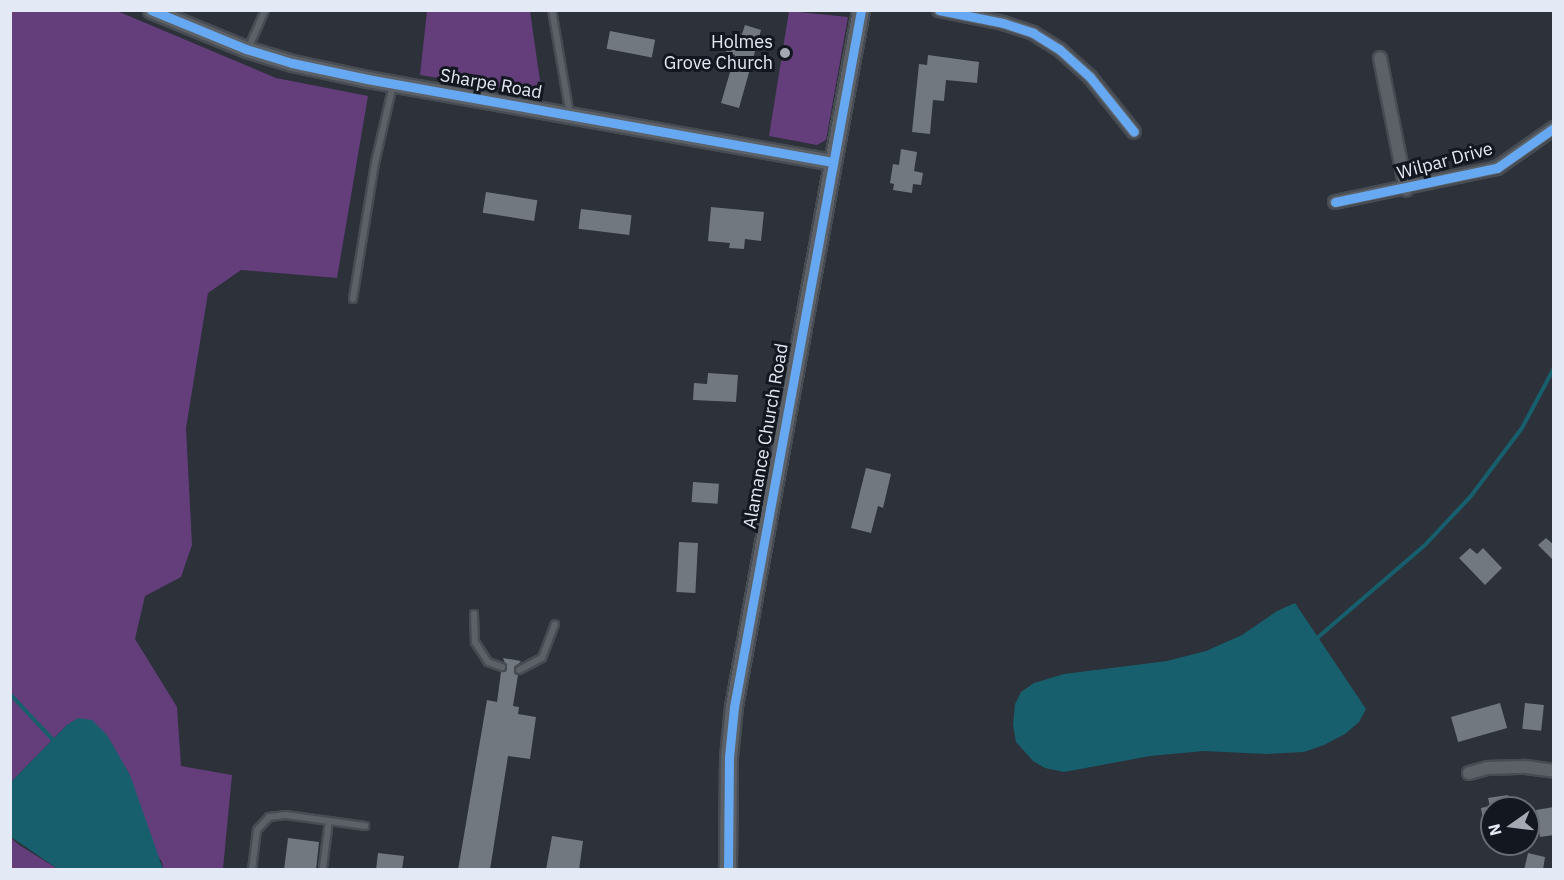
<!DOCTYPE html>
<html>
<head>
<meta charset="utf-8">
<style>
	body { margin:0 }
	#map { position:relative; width:1564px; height:880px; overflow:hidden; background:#2c313a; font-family:"IBM Plex Sans",sans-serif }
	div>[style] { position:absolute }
	.green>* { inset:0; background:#633e7a }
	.water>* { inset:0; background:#175f6c }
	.stream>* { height:4px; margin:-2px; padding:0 2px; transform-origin:2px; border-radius:2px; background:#175f6c }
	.building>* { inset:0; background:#71787f; transform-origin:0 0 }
	.roads { filter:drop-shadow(2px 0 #474c53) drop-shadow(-2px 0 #474c53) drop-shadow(0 2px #474c53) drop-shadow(0 -2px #474c53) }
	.service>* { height:6px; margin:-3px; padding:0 3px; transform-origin:3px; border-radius:3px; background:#5c6167 }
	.minor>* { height:12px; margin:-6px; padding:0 6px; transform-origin:6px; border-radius:6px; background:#5c6167 }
	.tertiary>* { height:15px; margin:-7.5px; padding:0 7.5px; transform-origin:7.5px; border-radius:7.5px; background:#5c6167 }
	.secondary>* { height:16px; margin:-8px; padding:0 8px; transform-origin:8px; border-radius:8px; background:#5c6167 }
	.cycleway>* { height:9px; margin:-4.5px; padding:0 4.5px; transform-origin:4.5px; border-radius:4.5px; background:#66a8f1 }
	.dots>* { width:16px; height:16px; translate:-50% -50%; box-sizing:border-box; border:3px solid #13171f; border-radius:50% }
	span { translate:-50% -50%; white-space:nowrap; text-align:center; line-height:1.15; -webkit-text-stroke:6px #13171f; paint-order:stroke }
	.poi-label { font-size:18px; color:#e4eaf5 }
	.right { translate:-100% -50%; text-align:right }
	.street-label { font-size:18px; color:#e4eaf5 }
	.frame { position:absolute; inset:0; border:12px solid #e4eaf5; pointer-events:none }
	.north { position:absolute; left:1480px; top:796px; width:60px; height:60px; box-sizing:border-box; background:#13171f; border:2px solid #676b75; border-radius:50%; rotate:256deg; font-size:16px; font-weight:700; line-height:24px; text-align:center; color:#e4eaf5 }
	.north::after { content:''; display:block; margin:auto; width:21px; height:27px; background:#a4a9b4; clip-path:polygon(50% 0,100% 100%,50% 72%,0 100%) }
</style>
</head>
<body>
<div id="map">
	<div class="green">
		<div style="clip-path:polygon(11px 11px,117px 11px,276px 78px,368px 96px,337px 278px,241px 270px,208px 293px,186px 428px,192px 545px,181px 577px,145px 596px,135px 639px,177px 707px,181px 766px,232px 775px,223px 869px,163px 869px,162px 862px,67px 725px,11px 782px)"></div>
		<div style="clip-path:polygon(427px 11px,530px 11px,542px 95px,420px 75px)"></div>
		<div style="clip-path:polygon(789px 11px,848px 17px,826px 140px,817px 145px,769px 136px)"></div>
		<div style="clip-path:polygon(10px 837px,19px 845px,58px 869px,11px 869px)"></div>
	</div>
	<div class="water">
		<div style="clip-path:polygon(1295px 603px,1366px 709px,1359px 722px,1345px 734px,1324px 745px,1304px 752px,1266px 754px,1204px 751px,1150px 756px,1064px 772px,1045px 768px,1033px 761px,1016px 742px,1013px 725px,1015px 704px,1021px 692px,1034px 683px,1064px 674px,1167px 661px,1206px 651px,1242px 635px,1277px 611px)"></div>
		<div style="clip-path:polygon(78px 718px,92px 720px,107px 735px,130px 775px,163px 869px,58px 869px,11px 837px,11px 782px,67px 725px)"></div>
	</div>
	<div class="stream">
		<div style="left:1316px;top:639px;width:144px;rotate:-40.8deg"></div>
		<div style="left:1425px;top:545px;width:67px;rotate:-46.8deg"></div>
		<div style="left:1471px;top:496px;width:85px;rotate:-53.1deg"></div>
		<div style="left:1522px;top:428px;width:68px;rotate:-61.9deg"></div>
		<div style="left:10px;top:694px;width:67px;rotate:46.8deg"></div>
	</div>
	<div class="building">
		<div style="clip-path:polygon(745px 25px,761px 30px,739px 108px,721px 103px,735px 55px,726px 52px,730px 37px,740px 40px)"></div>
		<div style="left:610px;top:31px;width:46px;height:18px;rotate:11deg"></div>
		<div style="clip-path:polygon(928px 55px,979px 62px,977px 83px,946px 80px,944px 101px,933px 100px,930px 134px,912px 132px,919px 64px,927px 65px)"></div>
		<div style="clip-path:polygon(901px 149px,917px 152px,914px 171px,923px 173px,921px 185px,913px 184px,912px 193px,893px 190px,894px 184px,890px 183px,893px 164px,899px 165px)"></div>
		<div style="left:486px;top:192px;width:52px;height:21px;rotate:9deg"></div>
		<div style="clip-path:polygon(711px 207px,764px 212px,761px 241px,745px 239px,744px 249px,729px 248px,730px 243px,708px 241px)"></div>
		<div style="left:581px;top:209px;width:51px;height:20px;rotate:7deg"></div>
		<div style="clip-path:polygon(708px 373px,738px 375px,736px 402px,693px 400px,694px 383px,707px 384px)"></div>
		<div style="clip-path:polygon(866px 468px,891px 474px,883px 508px,878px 506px,871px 533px,851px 528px)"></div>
		<div style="left:693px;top:482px;width:26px;height:20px;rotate:4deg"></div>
		<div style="clip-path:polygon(1546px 538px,1554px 545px,1554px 561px,1538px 545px)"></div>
		<div style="left:679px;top:542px;width:19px;height:50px;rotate:3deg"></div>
		<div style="clip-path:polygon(1470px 548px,1477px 554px,1483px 548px,1502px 568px,1485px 585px,1459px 558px)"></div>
		<div style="clip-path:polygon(503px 658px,521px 661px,514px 669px,518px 675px,513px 706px,519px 707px,518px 714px,536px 717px,530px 759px,508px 756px,490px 870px,458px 870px,487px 700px,497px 702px,501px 672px,507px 668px)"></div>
		<div style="left:1500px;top:703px;width:26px;height:51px;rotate:74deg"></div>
		<div style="left:1525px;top:703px;width:19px;height:26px;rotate:6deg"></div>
		<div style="clip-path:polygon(1508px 795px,1510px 808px,1492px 808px,1492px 837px,1486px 838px,1481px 808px,1490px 806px,1488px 798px)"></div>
		<div style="clip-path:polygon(1554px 807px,1554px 835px,1540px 837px,1536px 810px)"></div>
		<div style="clip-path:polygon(552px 836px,583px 841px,579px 870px,546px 870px)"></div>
		<div style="clip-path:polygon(288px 838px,319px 842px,316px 870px,284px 870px)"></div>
		<div style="clip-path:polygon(378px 853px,404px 856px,402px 870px,376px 870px)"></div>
		<div style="clip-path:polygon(1528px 853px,1545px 857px,1543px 870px,1524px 870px)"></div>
	</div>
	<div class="roads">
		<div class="service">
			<div style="left:552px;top:10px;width:107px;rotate:80.3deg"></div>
			<div style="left:248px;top:49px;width:43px;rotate:-66.4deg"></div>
			<div style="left:353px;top:299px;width:138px;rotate:-80.8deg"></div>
			<div style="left:375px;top:163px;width:80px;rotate:-77deg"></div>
			<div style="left:474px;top:614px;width:28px;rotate:88deg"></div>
			<div style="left:475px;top:642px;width:24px;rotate:57deg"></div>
			<div style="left:488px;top:662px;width:15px;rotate:20deg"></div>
			<div style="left:519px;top:670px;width:26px;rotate:-28deg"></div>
			<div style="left:542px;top:658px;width:36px;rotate:-69deg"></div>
			<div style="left:323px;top:867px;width:46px;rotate:-82.6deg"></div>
			<div style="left:252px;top:870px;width:40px;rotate:-82.9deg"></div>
			<div style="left:257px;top:830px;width:18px;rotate:-47deg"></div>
			<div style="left:269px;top:817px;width:17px;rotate:-7deg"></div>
			<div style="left:286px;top:815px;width:80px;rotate:7.9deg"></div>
		</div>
		<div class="minor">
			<div style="left:939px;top:10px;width:65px;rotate:11.5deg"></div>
			<div style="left:1003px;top:23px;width:32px;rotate:18deg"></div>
			<div style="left:1033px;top:33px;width:31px;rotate:32deg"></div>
			<div style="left:1059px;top:49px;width:42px;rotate:42.1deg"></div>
			<div style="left:1090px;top:77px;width:70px;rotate:51.3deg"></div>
			<div style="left:1380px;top:58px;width:134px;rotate:78.8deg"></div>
			<div style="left:1335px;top:202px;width:166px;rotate:-11.9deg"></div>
			<div style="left:1497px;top:168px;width:70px;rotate:-35.1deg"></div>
			<div style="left:1469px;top:773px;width:20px;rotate:-15deg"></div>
			<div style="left:1488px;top:768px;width:38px;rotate:-2deg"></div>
			<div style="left:1526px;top:767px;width:28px;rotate:8deg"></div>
		</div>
		<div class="tertiary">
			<div style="left:151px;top:10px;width:103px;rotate:22.3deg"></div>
			<div style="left:246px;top:49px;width:48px;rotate:16.9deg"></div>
			<div style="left:292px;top:63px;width:77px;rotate:12deg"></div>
			<div style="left:367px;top:79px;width:473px;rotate:10.1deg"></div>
		</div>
		<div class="secondary">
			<div style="left:728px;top:870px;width:113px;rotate:-89.5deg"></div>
			<div style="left:729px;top:757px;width:50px;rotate:-84.3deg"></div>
			<div style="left:734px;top:707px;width:708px;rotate:-79.67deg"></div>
		</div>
	</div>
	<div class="cycleway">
		<div style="left:151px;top:10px;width:103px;rotate:22.3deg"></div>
		<div style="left:246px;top:49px;width:48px;rotate:16.9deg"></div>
		<div style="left:292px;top:63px;width:77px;rotate:12deg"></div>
		<div style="left:367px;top:79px;width:473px;rotate:10.1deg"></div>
		<div style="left:939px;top:10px;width:65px;rotate:11.5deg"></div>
		<div style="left:1003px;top:23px;width:32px;rotate:18deg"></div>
		<div style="left:1033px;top:33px;width:31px;rotate:32deg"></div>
		<div style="left:1059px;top:49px;width:42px;rotate:42.1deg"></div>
		<div style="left:1090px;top:77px;width:70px;rotate:51.3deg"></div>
		<div style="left:1335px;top:202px;width:166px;rotate:-11.9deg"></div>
		<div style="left:1497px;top:168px;width:70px;rotate:-35.1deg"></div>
		<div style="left:728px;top:870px;width:113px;rotate:-89.5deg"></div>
		<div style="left:729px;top:757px;width:50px;rotate:-84.3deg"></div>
		<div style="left:734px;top:707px;width:708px;rotate:-79.67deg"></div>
	</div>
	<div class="dots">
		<div style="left:785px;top:53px;background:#a4a9b4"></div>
	</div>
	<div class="poi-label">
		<span class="right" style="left:773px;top:53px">Holmes<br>Grove Church</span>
	</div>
	<div class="street-label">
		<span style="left:491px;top:84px;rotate:10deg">Sharpe Road</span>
		<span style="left:1445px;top:161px;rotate:-15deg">Wilpar Drive</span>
		<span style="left:766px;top:436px;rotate:-80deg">Alamance Church Road</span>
	</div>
	<div class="frame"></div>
	<div class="north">N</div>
</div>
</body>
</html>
